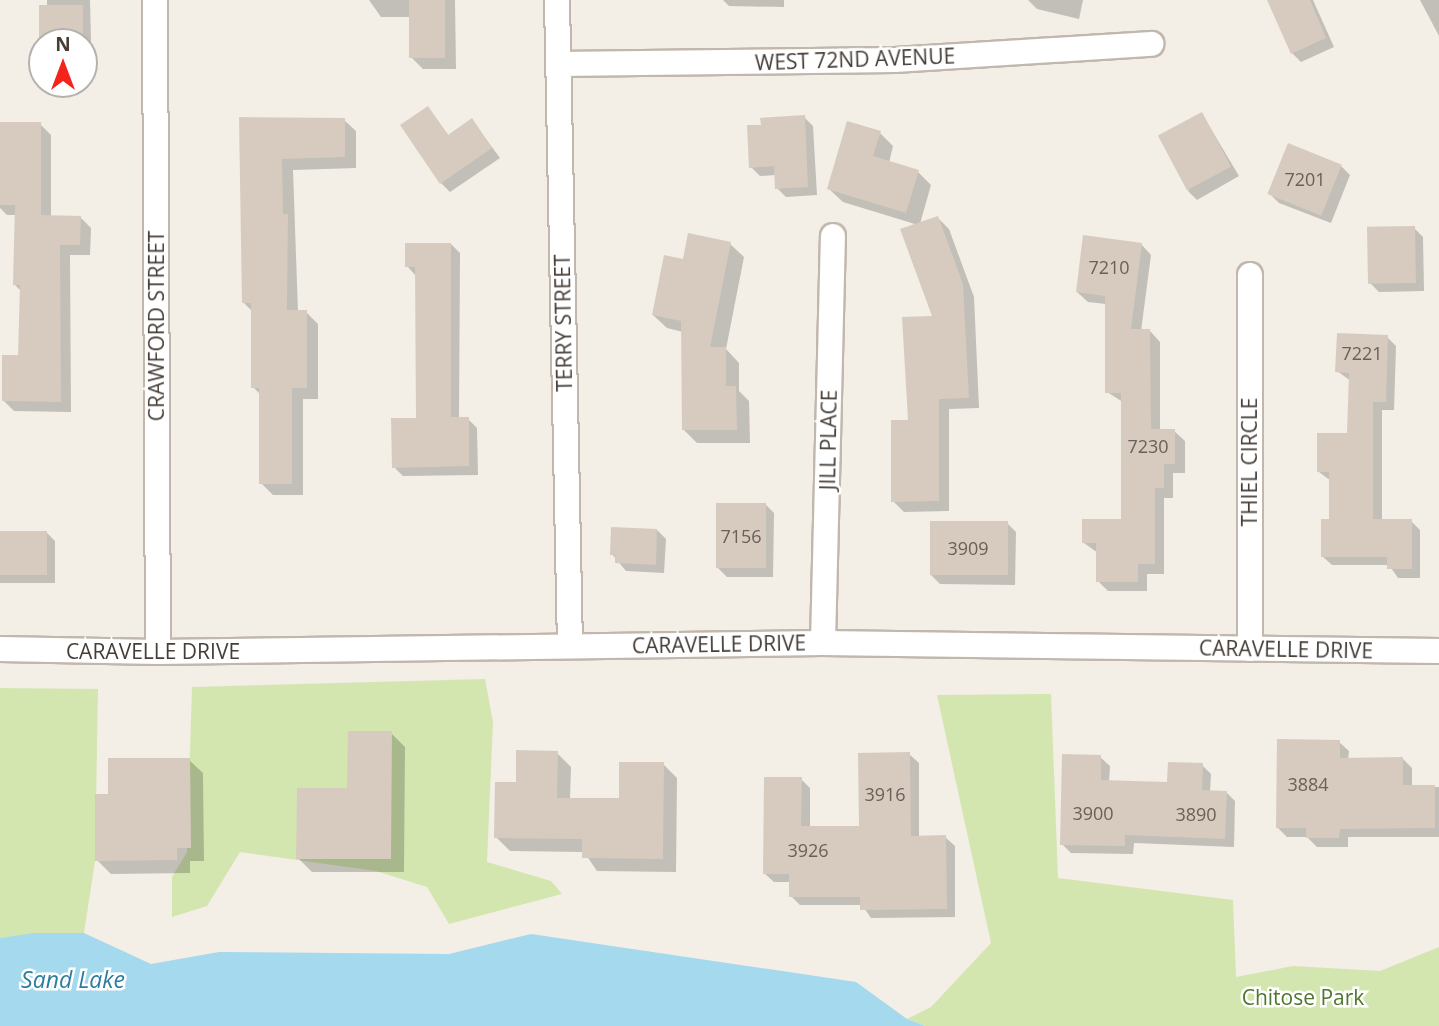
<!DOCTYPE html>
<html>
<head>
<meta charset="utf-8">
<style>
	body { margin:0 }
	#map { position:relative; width:1439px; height:1026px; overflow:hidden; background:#f3eee6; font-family:"Open Sans",sans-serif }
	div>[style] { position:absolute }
	.green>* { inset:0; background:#d4e6b0 }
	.water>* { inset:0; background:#a4d9ee }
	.shadow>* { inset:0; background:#0003 }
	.building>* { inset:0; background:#d7cbbf; transform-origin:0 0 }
	.roads { filter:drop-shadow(2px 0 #c1b7ac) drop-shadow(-2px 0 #c1b7ac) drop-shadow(0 2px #c1b7ac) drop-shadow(0 -2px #c1b7ac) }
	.minor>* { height:24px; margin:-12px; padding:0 12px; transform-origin:12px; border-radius:12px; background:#fff }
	span { translate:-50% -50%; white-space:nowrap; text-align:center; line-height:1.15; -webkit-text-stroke:5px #fff; paint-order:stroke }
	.number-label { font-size:18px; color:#6a6058 }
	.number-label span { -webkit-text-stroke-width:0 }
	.street-label { font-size:21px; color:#453d36 }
	.park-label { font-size:21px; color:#50762b }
	.water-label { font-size:23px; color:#2f7d9e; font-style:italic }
	.north { position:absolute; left:28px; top:28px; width:70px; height:70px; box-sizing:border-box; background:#fff; border:2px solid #b5b1af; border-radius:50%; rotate:0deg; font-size:19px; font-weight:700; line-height:28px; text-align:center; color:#453d36 }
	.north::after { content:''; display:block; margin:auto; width:24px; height:32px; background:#f4231c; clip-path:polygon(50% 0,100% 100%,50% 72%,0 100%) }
</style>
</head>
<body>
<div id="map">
	<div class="green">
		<div style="clip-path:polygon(485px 679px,493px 722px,487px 862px,551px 881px,562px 894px,449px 924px,427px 887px,376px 871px,240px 852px,207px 906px,172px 917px,172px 877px,187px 852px,192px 687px)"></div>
		<div style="clip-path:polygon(0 688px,98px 689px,95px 861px,84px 933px,0 938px)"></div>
		<div style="clip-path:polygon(1051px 694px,1058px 878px,1233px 900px,1236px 977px,1293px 966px,1380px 971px,1439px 947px,1439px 1026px,925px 1026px,907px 1019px,931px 1007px,991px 943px,937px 695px)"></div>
	</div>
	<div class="water">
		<div style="clip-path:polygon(34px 933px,84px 933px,151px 964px,219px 952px,449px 954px,531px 934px,856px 982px,907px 1019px,925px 1026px,0 1026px,0 938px)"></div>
	</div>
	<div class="shadow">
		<div style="clip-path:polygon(47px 0,90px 0,92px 81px,84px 81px,84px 42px,42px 42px,40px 72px,40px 7px,47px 7px)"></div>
		<div style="clip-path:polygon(369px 0,455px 0,456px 69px,423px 69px,411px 57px,411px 17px,381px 17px)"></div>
		<div style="clip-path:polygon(723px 0,784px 0,784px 7px,729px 6px)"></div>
		<div style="clip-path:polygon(1028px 0,1083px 0,1079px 19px,1037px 9px)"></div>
		<div style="clip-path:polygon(1269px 0,1313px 0,1334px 47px,1301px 62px,1292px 53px)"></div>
		<div style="clip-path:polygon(1420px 0,1439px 0,1439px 36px)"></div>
		<div style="clip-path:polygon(428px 108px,449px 136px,472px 120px,500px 158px,450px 192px,441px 183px)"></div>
		<div style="clip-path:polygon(1202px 114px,1239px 176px,1197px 200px,1188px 191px)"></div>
		<div style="clip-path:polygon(804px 117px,813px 126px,817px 195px,786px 197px,777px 188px,776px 175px,760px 176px,751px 167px,762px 127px)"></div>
		<div style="clip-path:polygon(241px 119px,344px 120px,356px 131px,356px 168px,293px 170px,298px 312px,306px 312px,318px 324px,318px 399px,303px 399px,303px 495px,273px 495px,261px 483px,261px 395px,253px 387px,253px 312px,243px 302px)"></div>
		<div style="clip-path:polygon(0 124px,40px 124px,51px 135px,51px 217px,80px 217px,91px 228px,90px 255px,70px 255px,71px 412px,14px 411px,3px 400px,20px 357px,22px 292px,15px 285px,16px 215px,7px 215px,0 208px)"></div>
		<div style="clip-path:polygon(880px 133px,893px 146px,889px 163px,918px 172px,931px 185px,920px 224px,938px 218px,949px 229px,974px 297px,979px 408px,949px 409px,949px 511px,904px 512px,893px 501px,934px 317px,918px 225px,843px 202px,829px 189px)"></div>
		<div style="clip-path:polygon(1341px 166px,1350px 175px,1331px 223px,1279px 203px,1270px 194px)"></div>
		<div style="clip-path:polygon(1414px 228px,1423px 237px,1424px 291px,1379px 292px,1370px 283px)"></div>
		<div style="clip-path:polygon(451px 244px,460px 253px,459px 419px,468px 419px,477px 428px,478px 475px,403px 476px,394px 467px,418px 419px,416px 276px,407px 266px)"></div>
		<div style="clip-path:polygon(730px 244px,744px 257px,726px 349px,739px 363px,739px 391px,749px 401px,750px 443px,697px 443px,683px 429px,683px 332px,667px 328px,653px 315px)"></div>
		<div style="clip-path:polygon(1141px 244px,1151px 255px,1141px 331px,1150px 331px,1160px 342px,1160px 431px,1174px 431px,1185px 441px,1185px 473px,1173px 473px,1173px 498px,1164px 498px,1164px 574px,1147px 574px,1147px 591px,1108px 591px,1098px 581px,1098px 553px,1084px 543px,1123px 521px,1123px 402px,1107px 392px,1106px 304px,1088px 302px,1077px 292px)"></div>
		<div style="clip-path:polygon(1387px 337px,1396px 346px,1394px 410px,1382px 410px,1382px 521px,1411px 521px,1420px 530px,1420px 578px,1398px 578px,1389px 565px,1332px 565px,1322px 556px,1331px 521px,1331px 481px,1319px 472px,1349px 435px,1351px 381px,1337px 371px)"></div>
		<div style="clip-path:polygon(765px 504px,774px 513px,773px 577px,727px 577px,718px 568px)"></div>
		<div style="clip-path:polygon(1007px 523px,1016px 532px,1015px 585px,940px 584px,931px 575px)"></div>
		<div style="clip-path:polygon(657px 530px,666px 539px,664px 573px,626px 571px,612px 554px)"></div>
		<div style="clip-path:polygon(0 532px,46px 532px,55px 541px,55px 583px,0 583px)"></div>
		<div style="clip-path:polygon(391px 733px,405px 747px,404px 872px,312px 872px,298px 858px)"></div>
		<div style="clip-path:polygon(1339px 742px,1349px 751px,1348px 760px,1403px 759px,1412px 768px,1412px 787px,1439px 787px,1439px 837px,1348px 837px,1348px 847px,1317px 847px,1307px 837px,1287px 837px,1278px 828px)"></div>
		<div style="clip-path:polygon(557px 753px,571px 767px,570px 800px,621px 800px,663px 764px,677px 778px,676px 872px,597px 871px,584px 852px,510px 851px,496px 837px)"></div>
		<div style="clip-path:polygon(909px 754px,919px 763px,919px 837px,945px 837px,955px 846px,955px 917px,871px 918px,862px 905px,800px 905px,791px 896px,791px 882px,774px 882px,764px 873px,801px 779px,810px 788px,810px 828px,861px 828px)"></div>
		<div style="clip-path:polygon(1100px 757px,1110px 766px,1109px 782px,1169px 783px,1202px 765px,1211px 774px,1210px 792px,1226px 792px,1235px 801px,1234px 847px,1134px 843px,1133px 854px,1071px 853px,1062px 844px)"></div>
		<div style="clip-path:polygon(189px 760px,203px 773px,204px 861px,190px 861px,190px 873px,111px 874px,97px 860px,110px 796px)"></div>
	</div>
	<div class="building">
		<div style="left:409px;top:0;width:36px;height:58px"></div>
		<div style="clip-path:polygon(1267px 0,1310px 0,1326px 38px,1291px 54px)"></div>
		<div style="left:39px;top:5px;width:44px;height:37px"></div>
		<div style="clip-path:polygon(428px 106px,448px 135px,472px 118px,492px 148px,440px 184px,400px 125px)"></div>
		<div style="left:1202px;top:112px;width:62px;height:50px;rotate:62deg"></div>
		<div style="clip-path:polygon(805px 115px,808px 187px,775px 189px,774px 166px,749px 168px,747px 125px,761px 125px,760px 118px)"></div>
		<div style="clip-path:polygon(239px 117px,345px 118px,345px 157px,282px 159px,283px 214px,288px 214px,287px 310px,307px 310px,307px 388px,292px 388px,292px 484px,259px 484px,259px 388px,251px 388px,251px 303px,242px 303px)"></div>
		<div style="clip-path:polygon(847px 121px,881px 131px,873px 156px,919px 170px,906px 213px,827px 189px)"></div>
		<div style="clip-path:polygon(0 122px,41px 122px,41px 215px,81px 216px,80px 245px,60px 245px,61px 402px,2px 401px,2px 355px,18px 355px,20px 285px,13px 285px,15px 205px,0 205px)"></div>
		<div style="left:1288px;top:143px;width:58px;height:55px;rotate:22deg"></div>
		<div style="clip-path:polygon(938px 216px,963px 284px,969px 398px,939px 399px,939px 501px,891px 502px,891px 420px,908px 420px,902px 317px,932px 316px,900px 229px)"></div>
		<div style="left:1415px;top:226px;width:57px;height:48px;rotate:89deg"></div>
		<div style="clip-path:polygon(688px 233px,731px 242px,710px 347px,726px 347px,726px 386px,736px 386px,737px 430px,682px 430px,681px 321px,652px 315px,664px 255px,683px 259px)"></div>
		<div style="clip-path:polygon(1083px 235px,1142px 243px,1131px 329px,1150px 329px,1151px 429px,1175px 429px,1175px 464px,1164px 464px,1164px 488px,1155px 488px,1155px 564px,1138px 564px,1138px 582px,1096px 582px,1096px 543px,1082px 543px,1082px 519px,1121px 519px,1121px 393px,1105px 393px,1105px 296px,1076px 292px)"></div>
		<div style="clip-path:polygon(405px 243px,451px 243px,451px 417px,469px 417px,469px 466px,392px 468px,391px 418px,416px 418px,415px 267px,405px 267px)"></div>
		<div style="clip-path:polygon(1337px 333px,1388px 335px,1386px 402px,1373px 402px,1373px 519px,1412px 519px,1412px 569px,1387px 569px,1387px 557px,1321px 557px,1321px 519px,1329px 519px,1329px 472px,1317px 472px,1317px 433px,1347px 433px,1349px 373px,1335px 372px)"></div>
		<div style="left:716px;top:503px;width:50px;height:65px"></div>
		<div style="left:930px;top:521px;width:78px;height:54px"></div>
		<div style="clip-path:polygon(611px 527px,657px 529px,656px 565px,615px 563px,615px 555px,610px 555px)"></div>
		<div style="left:0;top:531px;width:47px;height:44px"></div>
		<div style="clip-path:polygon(348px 731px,392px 731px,391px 859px,296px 859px,297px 788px,347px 788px)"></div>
		<div style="clip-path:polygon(1277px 739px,1340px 740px,1340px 758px,1403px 757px,1403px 785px,1435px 785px,1435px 828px,1340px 829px,1339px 838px,1306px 838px,1306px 828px,1276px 828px)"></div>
		<div style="clip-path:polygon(516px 750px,558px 751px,557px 798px,619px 798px,619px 762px,664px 762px,663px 859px,582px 858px,582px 839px,494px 838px,495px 782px,516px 782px)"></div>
		<div style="clip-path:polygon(910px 752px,911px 836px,946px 835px,947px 909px,860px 910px,860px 897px,789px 897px,789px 874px,763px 874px,764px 777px,802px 777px,801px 826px,859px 826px,858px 753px)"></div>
		<div style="clip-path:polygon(1062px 754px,1101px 755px,1101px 780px,1167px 782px,1168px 762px,1203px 763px,1202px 790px,1227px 791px,1225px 839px,1125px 835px,1125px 846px,1060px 845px)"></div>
		<div style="clip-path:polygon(108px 758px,190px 758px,191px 848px,177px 848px,177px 860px,95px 861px,95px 794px,108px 794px)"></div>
	</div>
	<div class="roads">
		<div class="minor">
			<div style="left:155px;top:0;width:652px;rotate:89.74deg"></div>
			<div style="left:557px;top:0;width:645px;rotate:88.85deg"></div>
			<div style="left:558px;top:64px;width:337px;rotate:-0.7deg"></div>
			<div style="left:895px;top:60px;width:257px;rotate:-3.6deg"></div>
			<div style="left:1250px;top:275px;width:374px;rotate:90deg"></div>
			<div style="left:823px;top:643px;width:407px;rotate:-88.6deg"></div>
			<div style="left:0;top:649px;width:158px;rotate:1.1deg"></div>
			<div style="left:158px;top:652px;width:665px;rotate:-0.78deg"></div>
			<div style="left:823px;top:643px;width:616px;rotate:0.74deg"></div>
		</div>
	</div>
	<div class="number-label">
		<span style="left:1305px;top:179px">7201</span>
		<span style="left:1109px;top:267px">7210</span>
		<span style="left:1362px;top:353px">7221</span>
		<span style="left:1148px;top:446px">7230</span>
		<span style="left:741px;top:536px">7156</span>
		<span style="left:968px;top:548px">3909</span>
		<span style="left:1308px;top:784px">3884</span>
		<span style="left:885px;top:794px">3916</span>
		<span style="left:1093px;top:813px">3900</span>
		<span style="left:1196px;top:814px">3890</span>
		<span style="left:808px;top:850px">3926</span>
	</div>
	<div class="street-label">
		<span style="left:855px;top:59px;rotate:-2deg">WEST 72ND AVENUE</span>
		<span style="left:563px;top:323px;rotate:-91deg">TERRY STREET</span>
		<span style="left:156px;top:326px;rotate:-90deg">CRAWFORD STREET</span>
		<span style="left:828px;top:440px;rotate:-89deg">JILL PLACE</span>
		<span style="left:1249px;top:462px;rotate:-90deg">THIEL CIRCLE</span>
		<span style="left:719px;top:644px;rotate:-1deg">CARAVELLE DRIVE</span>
		<span style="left:1286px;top:649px;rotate:1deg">CARAVELLE DRIVE</span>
		<span style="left:153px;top:651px">CARAVELLE DRIVE</span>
	</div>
	<div class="park-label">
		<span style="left:1303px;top:997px">Chitose Park</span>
	</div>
	<div class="water-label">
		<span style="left:73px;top:979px">Sand Lake</span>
	</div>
	<div class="north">N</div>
</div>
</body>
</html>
